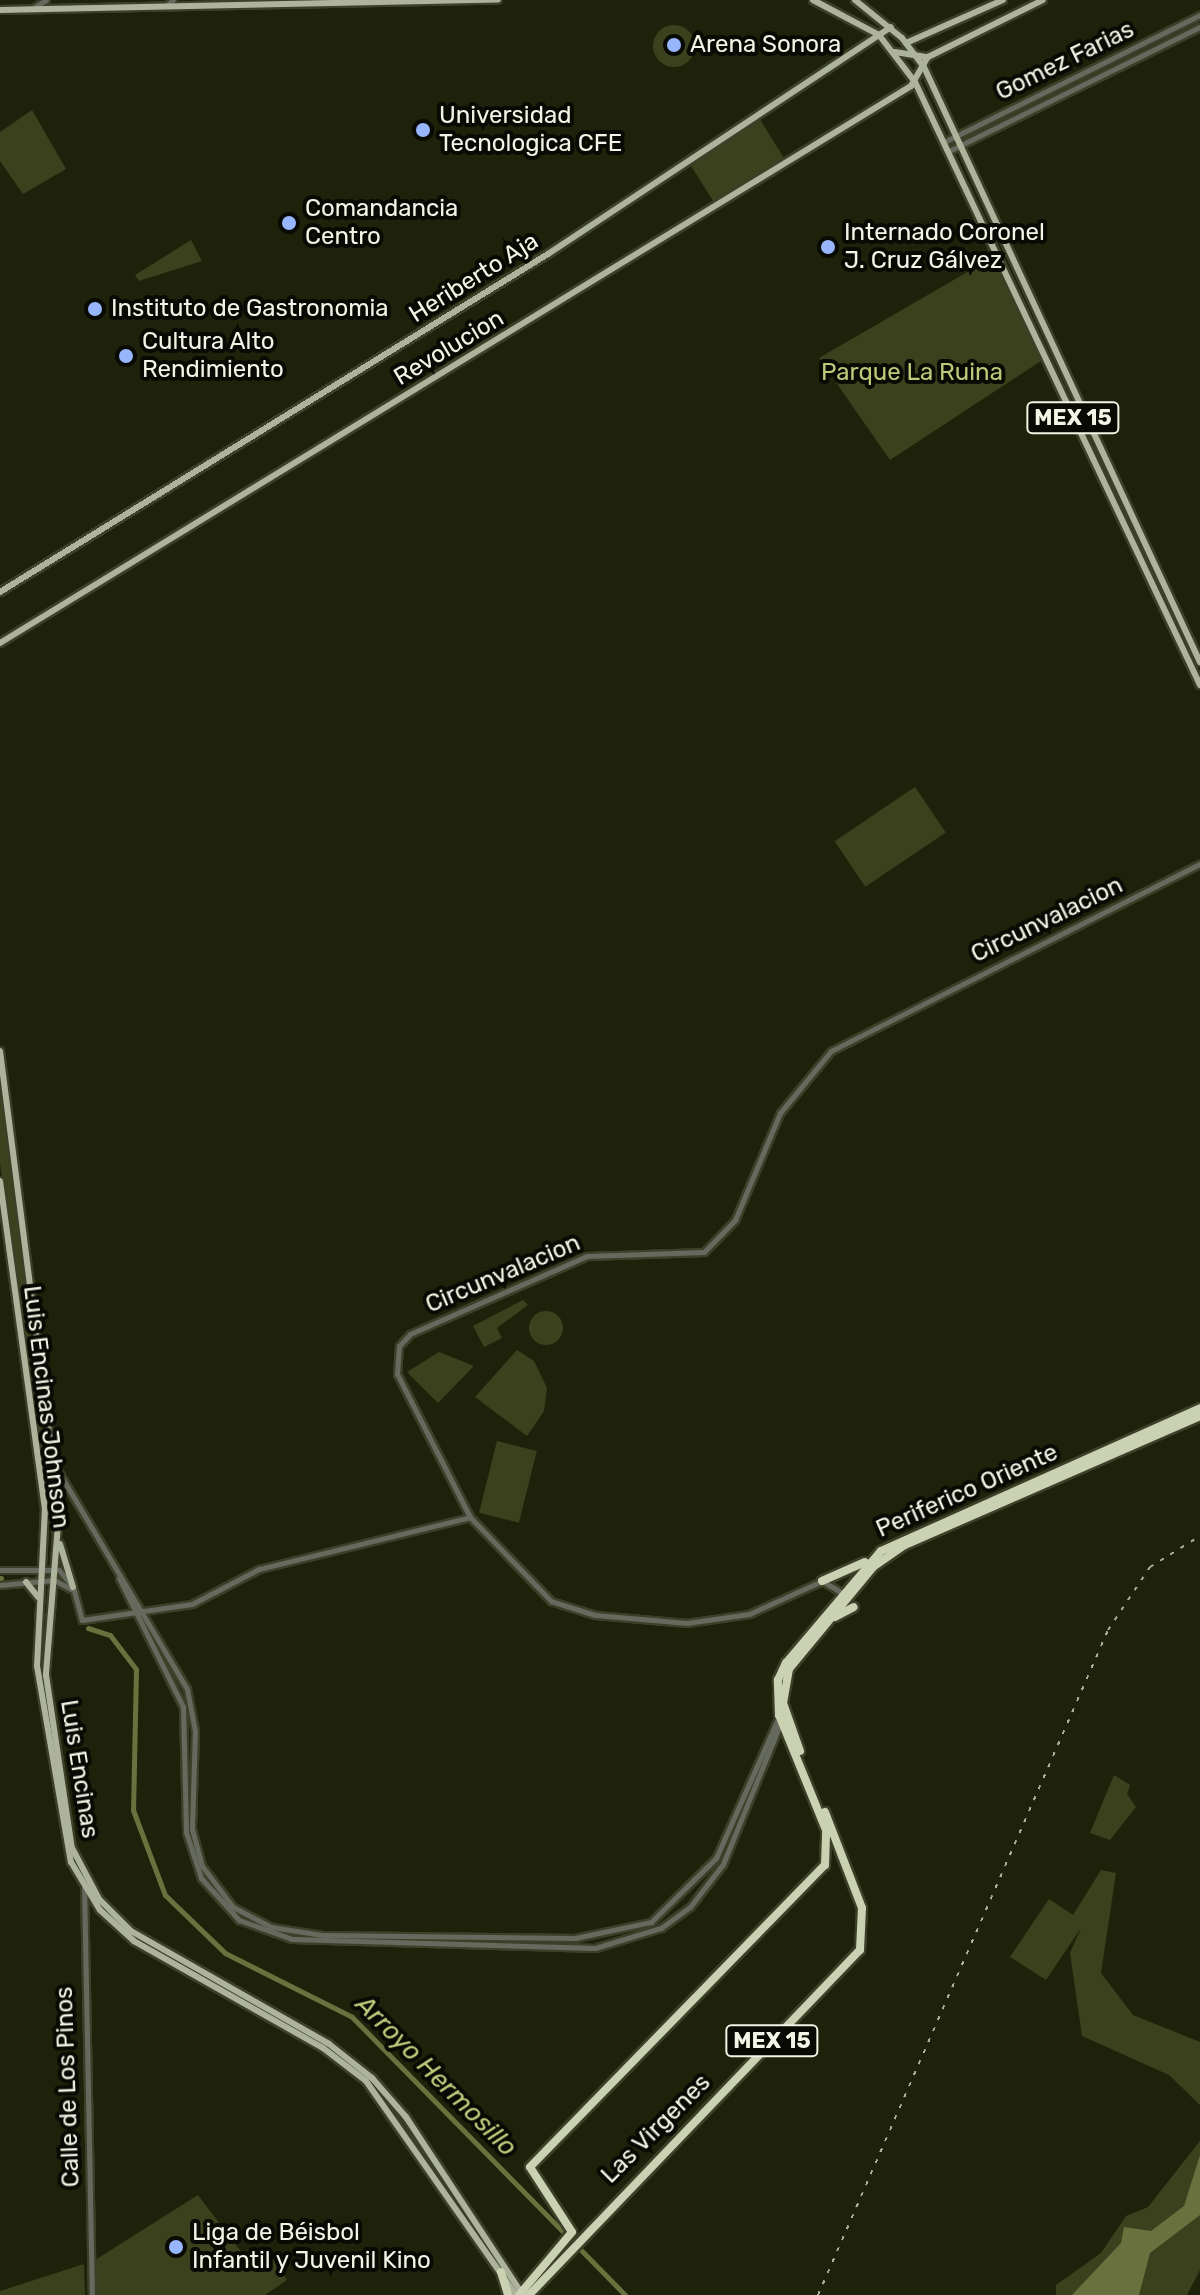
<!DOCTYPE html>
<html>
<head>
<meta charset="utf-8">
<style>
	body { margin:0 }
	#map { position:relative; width:1200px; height:2295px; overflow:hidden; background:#1e220a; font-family:Rubik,sans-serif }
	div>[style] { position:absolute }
	.green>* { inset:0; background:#3b411d; transform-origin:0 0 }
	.round { border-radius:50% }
	.water>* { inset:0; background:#69713e }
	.canal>* { height:5px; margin:-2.5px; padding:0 2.5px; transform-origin:2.5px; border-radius:2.5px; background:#69713e }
	.roads { filter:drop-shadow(2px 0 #3c4029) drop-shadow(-2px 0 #3c4029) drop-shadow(0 2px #3c4029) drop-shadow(0 -2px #3c4029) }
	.minor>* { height:5px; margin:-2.5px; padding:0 2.5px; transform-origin:2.5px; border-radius:2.5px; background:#66695d }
	.major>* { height:6px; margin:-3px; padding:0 3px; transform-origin:3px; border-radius:3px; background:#aeb39b }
	.highway>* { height:8px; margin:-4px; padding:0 4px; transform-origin:4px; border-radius:4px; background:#cbd1b3 }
	.rail>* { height:2px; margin-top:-1px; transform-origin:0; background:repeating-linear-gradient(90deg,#acaf9d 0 4px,transparent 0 12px) }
	.dots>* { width:22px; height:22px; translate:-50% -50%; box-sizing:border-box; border:4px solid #090a03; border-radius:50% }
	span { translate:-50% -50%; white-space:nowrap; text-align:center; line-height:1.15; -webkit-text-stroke:8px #090a03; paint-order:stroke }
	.shield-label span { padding:2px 6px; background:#090a03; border:2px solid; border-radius:6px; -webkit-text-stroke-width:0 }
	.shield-label { font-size:22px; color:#f2f5e6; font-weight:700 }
	.poi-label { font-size:24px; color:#f2f5e6 }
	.left { translate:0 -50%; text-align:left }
	.street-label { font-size:24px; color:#f2f5e6 }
	.park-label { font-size:24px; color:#bdca7b }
	.water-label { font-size:26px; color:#bfcc7d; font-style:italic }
</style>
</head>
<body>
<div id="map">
	<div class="green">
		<div class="round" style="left:653px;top:25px;width:42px;height:42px"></div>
		<div style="clip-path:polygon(32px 110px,66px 169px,23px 194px,0 161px,0 132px)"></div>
		<div style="left:759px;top:118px;width:49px;height:83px;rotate:58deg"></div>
		<div style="clip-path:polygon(191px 240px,202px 261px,139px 281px,135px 275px)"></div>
		<div style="clip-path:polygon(995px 256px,1041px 361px,890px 460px,819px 358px)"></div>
		<div style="left:915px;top:787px;width:55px;height:97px;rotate:56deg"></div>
		<div style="clip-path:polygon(0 1080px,27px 1293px,17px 1295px,0 1163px)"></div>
		<div style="clip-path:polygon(523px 1300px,528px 1305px,497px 1328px,502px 1338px,484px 1347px,473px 1326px)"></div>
		<div style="clip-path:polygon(28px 1301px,57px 1524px,54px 1553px,19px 1303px)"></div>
		<div class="round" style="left:529px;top:1311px;width:34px;height:34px"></div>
		<div style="clip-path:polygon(517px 1350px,534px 1361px,547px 1388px,544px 1411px,527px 1436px,475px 1397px)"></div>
		<div style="clip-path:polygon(439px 1352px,474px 1366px,438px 1403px,407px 1372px)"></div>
		<div style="left:497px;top:1441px;width:41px;height:74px;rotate:14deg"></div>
		<div style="clip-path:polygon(1114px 1775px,1130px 1785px,1127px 1794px,1136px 1807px,1110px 1840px,1090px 1833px)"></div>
		<div style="clip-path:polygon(1101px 1870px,1116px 1873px,1101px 1973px,1133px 2015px,1200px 2042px,1200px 2105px,1169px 2075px,1082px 2036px,1070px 1953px,1081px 1928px,1046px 1980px,1010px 1957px,1049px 1899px,1073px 1915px)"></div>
		<div style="clip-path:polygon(1200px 2141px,1200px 2270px,1187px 2295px,1056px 2295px,1056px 2285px,1101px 2253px,1126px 2216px,1148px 2207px)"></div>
		<div style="clip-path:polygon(198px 2195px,249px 2262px,270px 2254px,287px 2280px,265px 2295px,95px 2295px,95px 2260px)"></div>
		<div style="clip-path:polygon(84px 2264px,85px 2295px,0 2295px,0 2291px)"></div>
	</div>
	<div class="water">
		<div style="clip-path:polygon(1200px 2155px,1200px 2215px,1150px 2253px,1139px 2295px,1072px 2295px,1121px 2243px,1124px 2227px,1151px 2231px,1184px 2206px)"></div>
	</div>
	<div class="canal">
		<div style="left:0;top:1578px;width:1px"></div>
		<div style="left:88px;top:1628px;width:23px;rotate:18deg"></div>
		<div style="left:110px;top:1635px;width:43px;rotate:52.6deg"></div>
		<div style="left:136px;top:1669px;width:141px;rotate:91.2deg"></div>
		<div style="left:133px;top:1810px;width:91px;rotate:69.4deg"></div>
		<div style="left:165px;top:1895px;width:83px;rotate:44deg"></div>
		<div style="left:225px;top:1953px;width:142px;rotate:26.7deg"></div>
		<div style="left:352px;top:2017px;width:390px;rotate:45.5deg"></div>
	</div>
	<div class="roads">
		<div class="minor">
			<div style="left:166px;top:6px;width:9px;rotate:-41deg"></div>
			<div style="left:33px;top:8px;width:15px;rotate:-32deg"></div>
			<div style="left:946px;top:141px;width:284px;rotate:-26.4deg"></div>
			<div style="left:951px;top:150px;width:278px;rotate:-26.3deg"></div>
			<div style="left:54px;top:1464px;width:261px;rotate:59.4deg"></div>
			<div style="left:187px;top:1689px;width:43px;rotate:79.2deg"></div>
			<div style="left:195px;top:1731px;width:98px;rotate:91.8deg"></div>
			<div style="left:192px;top:1829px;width:38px;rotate:75deg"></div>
			<div style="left:202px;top:1866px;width:51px;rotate:52.9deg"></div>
			<div style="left:233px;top:1907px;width:43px;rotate:27.8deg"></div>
			<div style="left:271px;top:1927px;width:52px;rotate:8.9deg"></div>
			<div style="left:322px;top:1935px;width:253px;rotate:0.7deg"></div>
			<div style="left:575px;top:1938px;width:78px;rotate:-11.9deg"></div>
			<div style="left:651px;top:1922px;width:91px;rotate:-44.6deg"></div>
			<div style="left:716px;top:1858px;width:158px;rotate:-66deg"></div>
			<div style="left:0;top:1570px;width:59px"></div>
			<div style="left:59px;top:1570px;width:22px;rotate:51deg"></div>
			<div style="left:73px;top:1587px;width:34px;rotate:75deg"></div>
			<div style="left:82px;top:1620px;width:111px;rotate:-8.3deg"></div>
			<div style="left:192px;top:1604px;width:76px;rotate:-27.6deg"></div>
			<div style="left:259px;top:1569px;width:217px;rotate:-13.8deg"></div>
			<div style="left:119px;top:1578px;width:144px;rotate:63.6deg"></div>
			<div style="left:183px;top:1707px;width:125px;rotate:88.6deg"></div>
			<div style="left:186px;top:1832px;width:48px;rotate:71.9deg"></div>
			<div style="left:201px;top:1878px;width:57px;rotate:47.9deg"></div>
			<div style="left:239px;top:1920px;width:56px;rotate:19.7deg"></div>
			<div style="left:292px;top:1939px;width:303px;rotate:1.7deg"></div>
			<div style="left:595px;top:1948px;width:69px;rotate:-16.9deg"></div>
			<div style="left:661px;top:1928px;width:36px;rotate:-36deg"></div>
			<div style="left:690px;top:1907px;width:54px;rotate:-52.5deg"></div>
			<div style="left:723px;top:1864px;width:153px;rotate:-67.8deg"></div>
			<div style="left:0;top:1585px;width:54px;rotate:-5.3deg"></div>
			<div style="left:54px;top:1580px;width:19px;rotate:28deg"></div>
			<div style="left:844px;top:1594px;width:26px;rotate:-149deg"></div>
			<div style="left:822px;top:1581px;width:80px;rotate:155.7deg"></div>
			<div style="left:749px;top:1614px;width:63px;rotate:171.7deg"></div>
			<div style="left:687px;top:1623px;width:92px;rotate:-175deg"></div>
			<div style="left:595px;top:1615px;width:46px;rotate:-162.3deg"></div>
			<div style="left:551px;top:1601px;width:117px;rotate:-134deg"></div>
			<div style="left:470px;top:1517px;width:161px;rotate:-117deg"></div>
			<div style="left:397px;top:1374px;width:28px;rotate:-86deg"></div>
			<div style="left:399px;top:1346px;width:16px;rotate:-47deg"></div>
			<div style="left:410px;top:1334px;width:193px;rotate:-23.8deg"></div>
			<div style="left:587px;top:1256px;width:117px;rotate:-2deg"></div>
			<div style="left:704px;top:1252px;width:45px;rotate:-45.9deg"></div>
			<div style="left:735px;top:1220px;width:116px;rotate:-67.2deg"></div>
			<div style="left:780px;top:1113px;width:80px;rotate:-50.6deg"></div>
			<div style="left:831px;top:1051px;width:414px;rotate:-26.9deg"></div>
			<div style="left:84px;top:1884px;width:411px;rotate:88.9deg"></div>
		</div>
		<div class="major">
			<div style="left:813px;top:0;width:75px;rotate:27.9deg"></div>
			<div style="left:879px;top:35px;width:59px;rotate:52.5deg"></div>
			<div style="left:915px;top:82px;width:667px;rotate:64.7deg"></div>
			<div style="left:855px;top:0;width:60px;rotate:39deg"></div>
			<div style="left:902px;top:38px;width:36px;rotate:53deg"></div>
			<div style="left:924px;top:67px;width:656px;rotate:65.12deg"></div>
			<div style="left:0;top:10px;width:498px;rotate:-1.2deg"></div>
			<div style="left:906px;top:43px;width:106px;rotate:-23.9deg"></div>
			<div style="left:895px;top:52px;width:33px;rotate:9deg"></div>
			<div style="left:928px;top:57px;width:128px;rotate:-26.4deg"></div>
			<div style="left:0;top:592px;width:644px;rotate:-31.67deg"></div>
			<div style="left:548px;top:254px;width:411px;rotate:-33.5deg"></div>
			<div style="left:0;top:643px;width:1068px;rotate:-31.44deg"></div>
			<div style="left:911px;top:86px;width:34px;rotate:-60deg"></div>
			<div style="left:0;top:1051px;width:465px;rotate:82.7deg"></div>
			<div style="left:59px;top:1512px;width:164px;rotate:94.6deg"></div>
			<div style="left:46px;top:1675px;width:175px;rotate:81.5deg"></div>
			<div style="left:72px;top:1848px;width:58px;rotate:62.1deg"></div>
			<div style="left:99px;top:1899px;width:45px;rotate:45deg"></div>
			<div style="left:131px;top:1931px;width:228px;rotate:29.7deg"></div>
			<div style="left:329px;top:2044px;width:55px;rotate:38.3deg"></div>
			<div style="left:372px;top:2078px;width:52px;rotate:48.9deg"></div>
			<div style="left:406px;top:2117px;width:213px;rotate:56.7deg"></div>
			<div style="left:0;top:1181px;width:330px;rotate:82.2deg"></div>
			<div style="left:45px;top:1508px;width:158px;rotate:92.9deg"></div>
			<div style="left:37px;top:1666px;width:199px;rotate:80.2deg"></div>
			<div style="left:71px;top:1862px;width:56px;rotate:58.9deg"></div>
			<div style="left:100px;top:1910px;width:46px;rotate:42.4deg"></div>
			<div style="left:134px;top:1941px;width:217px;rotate:29.5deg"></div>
			<div style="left:323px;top:2048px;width:54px;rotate:37.5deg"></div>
			<div style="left:366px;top:2081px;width:261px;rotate:55deg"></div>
			<div style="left:60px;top:1544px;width:45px;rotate:73.2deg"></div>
			<div style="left:26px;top:1582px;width:19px;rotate:51deg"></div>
		</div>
		<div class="highway">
			<div style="left:822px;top:1581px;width:47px;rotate:-23.8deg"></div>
			<div style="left:835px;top:1617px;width:21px;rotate:-28deg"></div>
			<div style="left:800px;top:1751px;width:51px;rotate:-109.5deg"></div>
			<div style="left:783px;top:1703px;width:35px;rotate:-80deg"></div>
			<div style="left:789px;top:1669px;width:132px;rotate:-50.5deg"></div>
			<div style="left:873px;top:1567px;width:39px;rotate:-35deg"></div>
			<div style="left:905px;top:1545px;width:322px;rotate:-23.6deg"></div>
			<div style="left:501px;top:2272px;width:24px;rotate:73deg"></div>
			<div style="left:519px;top:2295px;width:82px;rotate:-49.9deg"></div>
			<div style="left:572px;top:2232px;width:77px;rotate:-122.9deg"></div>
			<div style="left:530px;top:2167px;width:422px;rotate:-45.7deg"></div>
			<div style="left:825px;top:1865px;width:35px;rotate:-88deg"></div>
			<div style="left:826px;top:1830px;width:124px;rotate:-112.2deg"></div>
			<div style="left:779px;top:1715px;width:35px;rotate:-92deg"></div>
			<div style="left:778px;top:1680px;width:19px;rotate:-65deg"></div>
			<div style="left:786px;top:1663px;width:147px;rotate:-49.7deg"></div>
			<div style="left:881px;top:1551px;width:350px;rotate:-24.1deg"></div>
			<div style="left:529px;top:2295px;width:478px;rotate:-46.2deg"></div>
			<div style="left:860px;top:1950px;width:42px;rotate:-87.3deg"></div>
			<div style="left:862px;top:1908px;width:103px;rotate:-111.1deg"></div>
		</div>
	</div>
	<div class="rail">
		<div style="left:818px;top:2295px;width:725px;rotate:-66.44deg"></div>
		<div style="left:1108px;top:1630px;width:76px;rotate:-56.3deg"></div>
		<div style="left:1150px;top:1567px;width:59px;rotate:-31.8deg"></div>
	</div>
	<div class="dots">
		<div style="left:674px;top:45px;background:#98b6fd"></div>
		<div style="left:423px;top:130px;background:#98b6fd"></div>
		<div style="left:289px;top:223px;background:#98b6fd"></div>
		<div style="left:828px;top:247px;background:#98b6fd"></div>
		<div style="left:95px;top:309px;background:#98b6fd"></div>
		<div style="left:126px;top:356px;background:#98b6fd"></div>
		<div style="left:176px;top:2247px;background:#98b6fd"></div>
	</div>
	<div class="shield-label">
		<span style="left:1073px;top:418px">MEX 15</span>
		<span style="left:772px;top:2041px">MEX 15</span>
	</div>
	<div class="poi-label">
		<span class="left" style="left:690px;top:45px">Arena Sonora</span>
		<span class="left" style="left:439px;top:130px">Universidad<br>Tecnologica CFE</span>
		<span class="left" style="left:305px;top:223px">Comandancia<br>Centro</span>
		<span class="left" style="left:844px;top:247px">Internado Coronel<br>J. Cruz Gálvez</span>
		<span class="left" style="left:111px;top:309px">Instituto de Gastronomia</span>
		<span class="left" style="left:142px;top:356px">Cultura Alto<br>Rendimiento</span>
		<span class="left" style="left:192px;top:2247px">Liga de Béisbol<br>Infantil y Juvenil Kino</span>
	</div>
	<div class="street-label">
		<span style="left:1065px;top:61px;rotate:-26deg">Gomez Farias</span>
		<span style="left:474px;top:278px;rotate:-32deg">Heriberto Aja</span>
		<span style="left:449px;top:348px;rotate:-31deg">Revolucion</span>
		<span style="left:1047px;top:920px;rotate:-26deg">Circunvalacion</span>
		<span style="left:503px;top:1274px;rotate:-23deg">Circunvalacion</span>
		<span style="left:46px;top:1407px;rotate:83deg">Luis Encinas Johnson</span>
		<span style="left:967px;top:1491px;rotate:-24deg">Periferico Oriente</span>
		<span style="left:79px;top:1769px;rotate:81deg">Luis Encinas</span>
		<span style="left:68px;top:2087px;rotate:-92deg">Calle de Los Pinos</span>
		<span style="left:656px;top:2129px;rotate:-45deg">Las Virgenes</span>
	</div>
	<div class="park-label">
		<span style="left:912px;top:373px">Parque La Ruina</span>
	</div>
	<div class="water-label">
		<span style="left:436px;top:2076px;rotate:45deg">Arroyo Hermosillo</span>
	</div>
</div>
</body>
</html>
